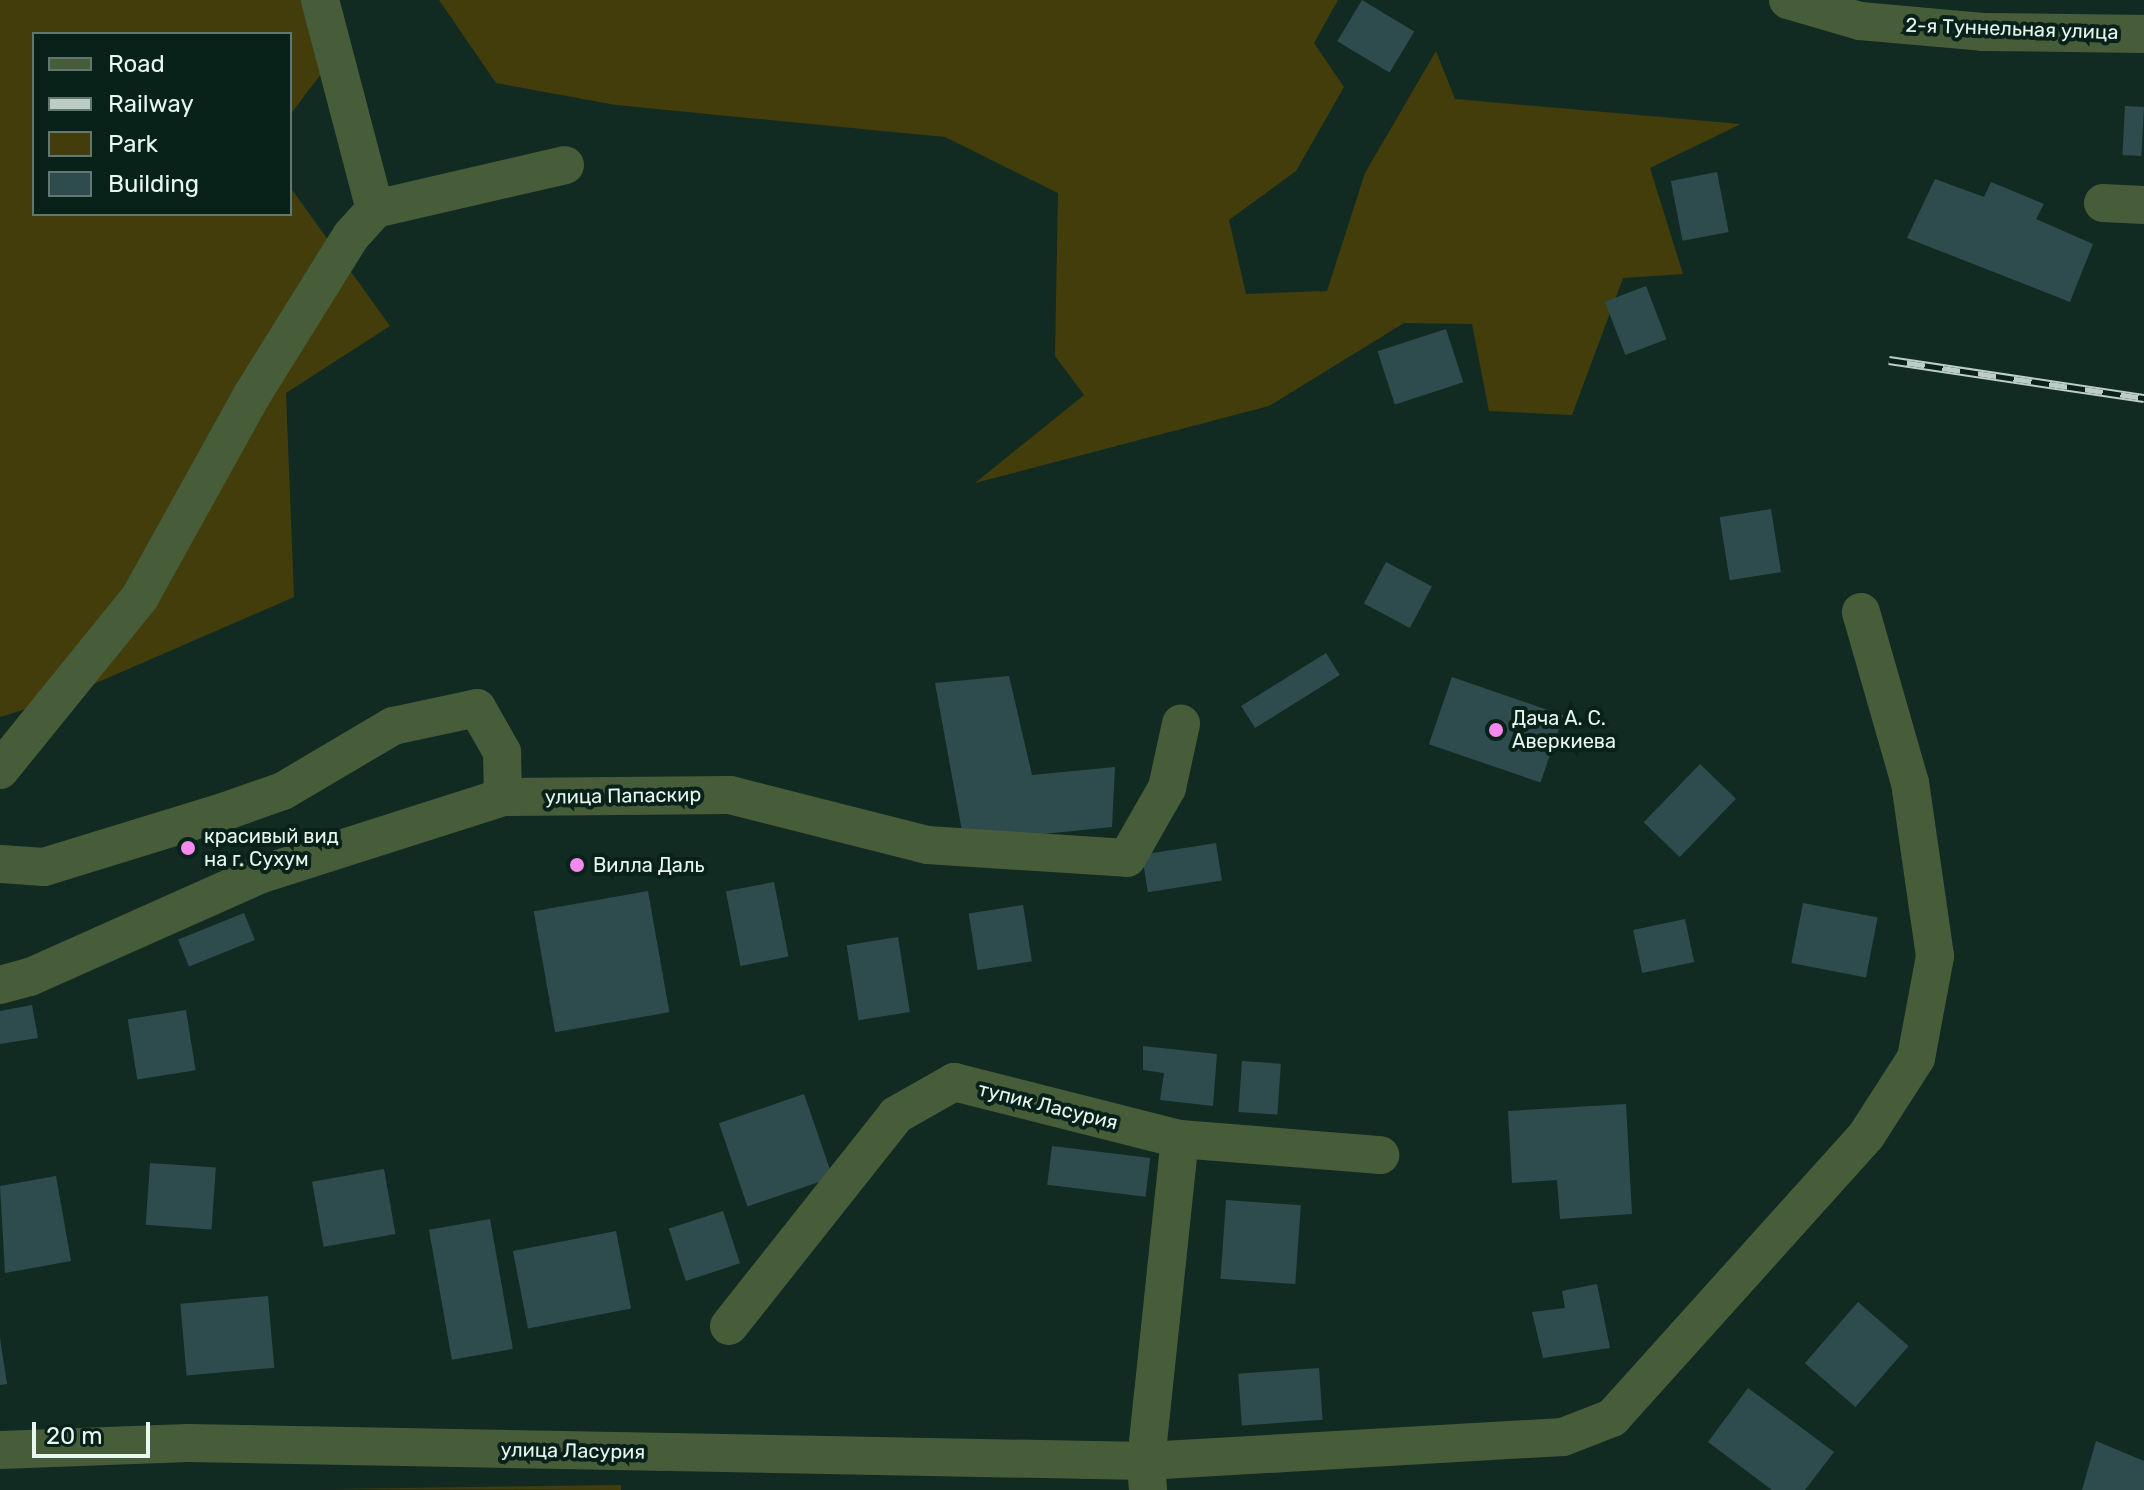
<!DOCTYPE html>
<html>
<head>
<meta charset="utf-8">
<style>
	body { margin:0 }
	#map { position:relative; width:2144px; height:1490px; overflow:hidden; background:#122b22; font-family:Rubik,sans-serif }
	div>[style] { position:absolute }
	.green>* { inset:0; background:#433d0b }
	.building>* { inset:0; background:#2e4c4e; transform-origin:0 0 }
	.minor>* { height:38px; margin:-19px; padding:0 19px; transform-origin:19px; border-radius:19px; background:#475d3a }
	.rail>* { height:9px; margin-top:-4.5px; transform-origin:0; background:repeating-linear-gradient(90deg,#082119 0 18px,#bccdc6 0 36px); box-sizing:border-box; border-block:2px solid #bccdc6 }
	.dots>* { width:22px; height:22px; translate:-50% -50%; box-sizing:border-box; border:4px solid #082119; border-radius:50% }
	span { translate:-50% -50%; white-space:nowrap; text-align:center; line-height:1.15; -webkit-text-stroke:8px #082119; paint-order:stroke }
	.street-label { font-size:20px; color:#e8f7f0 }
	.poi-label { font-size:20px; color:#e8f7f0 }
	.left { translate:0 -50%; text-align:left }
	.legend { position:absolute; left:32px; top:32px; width:260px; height:184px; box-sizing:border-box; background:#082119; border:2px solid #62776f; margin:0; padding:10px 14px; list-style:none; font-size:24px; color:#e8f7f0 }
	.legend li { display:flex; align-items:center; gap:16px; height:40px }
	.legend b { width:40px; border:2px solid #62776f }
	.scale { position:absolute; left:32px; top:1422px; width:118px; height:36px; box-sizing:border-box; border:4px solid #e8f7f0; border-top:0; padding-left:10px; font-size:24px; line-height:28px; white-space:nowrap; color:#e8f7f0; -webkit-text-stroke:6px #082119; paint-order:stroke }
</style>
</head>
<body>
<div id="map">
	<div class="green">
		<div style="clip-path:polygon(0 0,326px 0,336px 54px,290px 115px,290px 34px,34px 34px,34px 214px,290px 214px,290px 187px,390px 326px,286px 393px,294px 597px,64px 697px,0 717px)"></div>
		<div style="clip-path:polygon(439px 0,1338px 0,1314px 43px,1344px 87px,1296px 171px,1229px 220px,1246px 294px,1327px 291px,1365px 173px,1436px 51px,1455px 99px,1741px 124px,1650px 168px,1683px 274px,1623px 278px,1572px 415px,1489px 411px,1472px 324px,1404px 323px,1269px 406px,975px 483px,1084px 395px,1055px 356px,1058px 193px,945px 137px,616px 105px,496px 83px)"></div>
		<div style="clip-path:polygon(621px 1485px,621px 1490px,326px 1489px)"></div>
	</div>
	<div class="building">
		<div style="left:1362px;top:0;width:61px;height:48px;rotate:31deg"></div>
		<div style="left:2125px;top:106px;width:19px;height:49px;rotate:3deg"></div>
		<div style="left:1717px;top:172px;width:61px;height:47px;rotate:79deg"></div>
		<div style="clip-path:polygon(1935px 179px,1984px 197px,1991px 182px,2044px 204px,2036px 219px,2093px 244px,2070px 302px,1907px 238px)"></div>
		<div style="left:1646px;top:286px;width:57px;height:44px;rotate:69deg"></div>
		<div style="left:1446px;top:329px;width:56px;height:72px;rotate:72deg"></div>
		<div style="left:1771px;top:509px;width:64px;height:52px;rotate:81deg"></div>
		<div style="left:1386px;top:562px;width:52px;height:47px;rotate:28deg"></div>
		<div style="left:1326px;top:653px;width:26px;height:100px;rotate:58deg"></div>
		<div style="clip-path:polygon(1009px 676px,1032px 775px,1115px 767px,1112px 827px,964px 842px,935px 683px)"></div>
		<div style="left:1452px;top:677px;width:118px;height:71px;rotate:19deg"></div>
		<div style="left:1700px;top:764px;width:50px;height:81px;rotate:44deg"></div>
		<div style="left:1216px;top:843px;width:38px;height:75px;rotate:81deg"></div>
		<div style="left:774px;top:882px;width:76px;height:49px;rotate:79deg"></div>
		<div style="left:648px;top:891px;width:123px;height:116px;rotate:80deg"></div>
		<div style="left:1803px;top:903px;width:76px;height:61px;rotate:11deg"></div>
		<div style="left:1023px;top:905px;width:57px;height:55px;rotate:81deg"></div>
		<div style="left:244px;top:913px;width:29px;height:71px;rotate:68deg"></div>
		<div style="left:1685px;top:919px;width:44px;height:53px;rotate:78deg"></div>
		<div style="left:898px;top:937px;width:76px;height:52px;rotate:81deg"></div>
		<div style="clip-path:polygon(32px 1005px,38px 1038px,0 1044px,0 1011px)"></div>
		<div style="left:186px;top:1010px;width:61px;height:59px;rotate:81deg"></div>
		<div style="clip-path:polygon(1143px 1046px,1217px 1054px,1213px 1106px,1160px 1100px,1164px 1073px,1143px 1070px)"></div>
		<div style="left:1242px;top:1061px;width:39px;height:51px;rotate:4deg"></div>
		<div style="left:804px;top:1094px;width:88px;height:90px;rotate:71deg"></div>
		<div style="clip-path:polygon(1626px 1104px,1632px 1214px,1560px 1219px,1557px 1180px,1512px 1183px,1508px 1111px)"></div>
		<div style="left:1052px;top:1146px;width:99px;height:39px;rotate:7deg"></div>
		<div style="left:150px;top:1163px;width:66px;height:62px;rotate:4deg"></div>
		<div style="left:384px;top:1169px;width:66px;height:73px;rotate:80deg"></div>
		<div style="clip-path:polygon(56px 1176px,71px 1261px,5px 1273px,0 1186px)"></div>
		<div style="left:1226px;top:1200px;width:75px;height:79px;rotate:4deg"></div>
		<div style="left:723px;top:1211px;width:55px;height:57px;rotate:72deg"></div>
		<div style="left:490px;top:1219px;width:132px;height:62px;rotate:80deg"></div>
		<div style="left:616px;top:1231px;width:79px;height:105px;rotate:79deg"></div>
		<div style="clip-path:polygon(1597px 1284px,1610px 1348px,1543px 1358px,1532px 1312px,1565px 1308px,1562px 1291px)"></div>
		<div style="left:268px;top:1296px;width:72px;height:88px;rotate:85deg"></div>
		<div style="left:1858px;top:1302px;width:67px;height:81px;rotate:41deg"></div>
		<div style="clip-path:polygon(0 1338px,7px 1384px,0 1385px)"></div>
		<div style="left:1319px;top:1368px;width:52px;height:81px;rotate:86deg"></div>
		<div style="clip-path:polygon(1748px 1388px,1834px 1452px,1805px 1490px,1772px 1490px,1708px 1442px)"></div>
		<div style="clip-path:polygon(2096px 1441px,2144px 1461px,2144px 1490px,2082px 1490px)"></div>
	</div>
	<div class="minor">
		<div style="left:320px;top:0;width:216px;rotate:75.3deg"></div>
		<div style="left:1788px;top:0;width:75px;rotate:16.3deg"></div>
		<div style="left:1860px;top:21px;width:123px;rotate:5.1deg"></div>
		<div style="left:1983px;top:32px;width:161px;rotate:0.7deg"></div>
		<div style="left:2103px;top:203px;width:41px;rotate:2.8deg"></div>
		<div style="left:0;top:770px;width:223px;rotate:-51deg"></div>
		<div style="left:140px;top:597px;width:231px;rotate:-61deg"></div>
		<div style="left:252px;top:395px;width:187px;rotate:-58.1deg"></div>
		<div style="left:351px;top:236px;width:36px;rotate:-48deg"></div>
		<div style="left:375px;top:209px;width:195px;rotate:-13deg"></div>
		<div style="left:0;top:864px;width:44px;rotate:3.9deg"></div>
		<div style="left:44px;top:867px;width:190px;rotate:-17.1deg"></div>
		<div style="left:226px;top:811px;width:60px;rotate:-19.3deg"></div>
		<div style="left:283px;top:791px;width:128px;rotate:-30.6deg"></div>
		<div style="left:393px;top:726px;width:86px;rotate:-12.1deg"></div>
		<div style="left:477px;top:708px;width:51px;rotate:60.4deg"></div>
		<div style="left:502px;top:752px;width:45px;rotate:88.7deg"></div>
		<div style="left:0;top:985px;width:31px;rotate:-15deg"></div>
		<div style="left:30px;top:977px;width:251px;rotate:-24deg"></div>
		<div style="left:259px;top:875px;width:256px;rotate:-17.7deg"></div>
		<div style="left:503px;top:797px;width:227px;rotate:-0.5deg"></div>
		<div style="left:730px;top:795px;width:203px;rotate:14.2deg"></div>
		<div style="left:927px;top:845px;width:200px;rotate:3.7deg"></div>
		<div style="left:1127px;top:858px;width:81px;rotate:-60.3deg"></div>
		<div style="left:1167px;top:788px;width:66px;rotate:-77.7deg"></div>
		<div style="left:729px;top:1326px;width:269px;rotate:-51.6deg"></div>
		<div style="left:896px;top:1115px;width:67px;rotate:-29.6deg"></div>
		<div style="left:954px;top:1082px;width:233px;rotate:14.2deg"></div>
		<div style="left:1180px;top:1139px;width:201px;rotate:4.6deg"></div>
		<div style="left:0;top:1450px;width:188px;rotate:-2.1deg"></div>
		<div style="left:188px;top:1443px;width:958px;rotate:1.08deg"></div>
		<div style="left:1146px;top:1461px;width:418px;rotate:-3.3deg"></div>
		<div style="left:1563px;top:1437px;width:53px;rotate:-21.2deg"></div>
		<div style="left:1612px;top:1418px;width:380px;rotate:-48deg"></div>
		<div style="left:1866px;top:1136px;width:93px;rotate:-57.3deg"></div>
		<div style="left:1916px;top:1058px;width:104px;rotate:-79.4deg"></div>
		<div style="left:1935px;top:956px;width:175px;rotate:-98.2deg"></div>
		<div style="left:1910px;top:783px;width:178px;rotate:-106deg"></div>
		<div style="left:1148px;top:1490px;width:29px;rotate:-94deg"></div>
		<div style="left:1146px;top:1461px;width:324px;rotate:-84deg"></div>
	</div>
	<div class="rail">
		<div style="left:1889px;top:360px;width:258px;rotate:8.5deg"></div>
	</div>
	<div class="dots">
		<div style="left:1496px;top:730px;background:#f689ee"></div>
		<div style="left:188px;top:848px;background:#f689ee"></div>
		<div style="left:577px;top:865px;background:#f689ee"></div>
	</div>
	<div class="street-label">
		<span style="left:2012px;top:29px;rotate:2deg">2-я Туннельная улица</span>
		<span style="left:623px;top:796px;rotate:-1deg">улица Папаскир</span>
		<span style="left:1048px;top:1106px;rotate:14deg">тупик Ласурия</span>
		<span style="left:573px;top:1451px;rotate:1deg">улица Ласурия</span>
	</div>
	<div class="poi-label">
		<span class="left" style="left:1512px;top:730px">Дача А. С.<br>Аверкиева</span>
		<span class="left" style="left:204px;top:848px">красивый вид<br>на г. Сухум</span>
		<span class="left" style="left:593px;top:865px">Вилла Даль</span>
	</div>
	<ul class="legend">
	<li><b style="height:10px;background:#475d3a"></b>Road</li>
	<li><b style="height:10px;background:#bccdc6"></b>Railway</li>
	<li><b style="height:22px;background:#433d0b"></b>Park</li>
	<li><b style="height:22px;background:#2e4c4e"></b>Building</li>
	</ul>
	<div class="scale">20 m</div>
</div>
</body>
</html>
